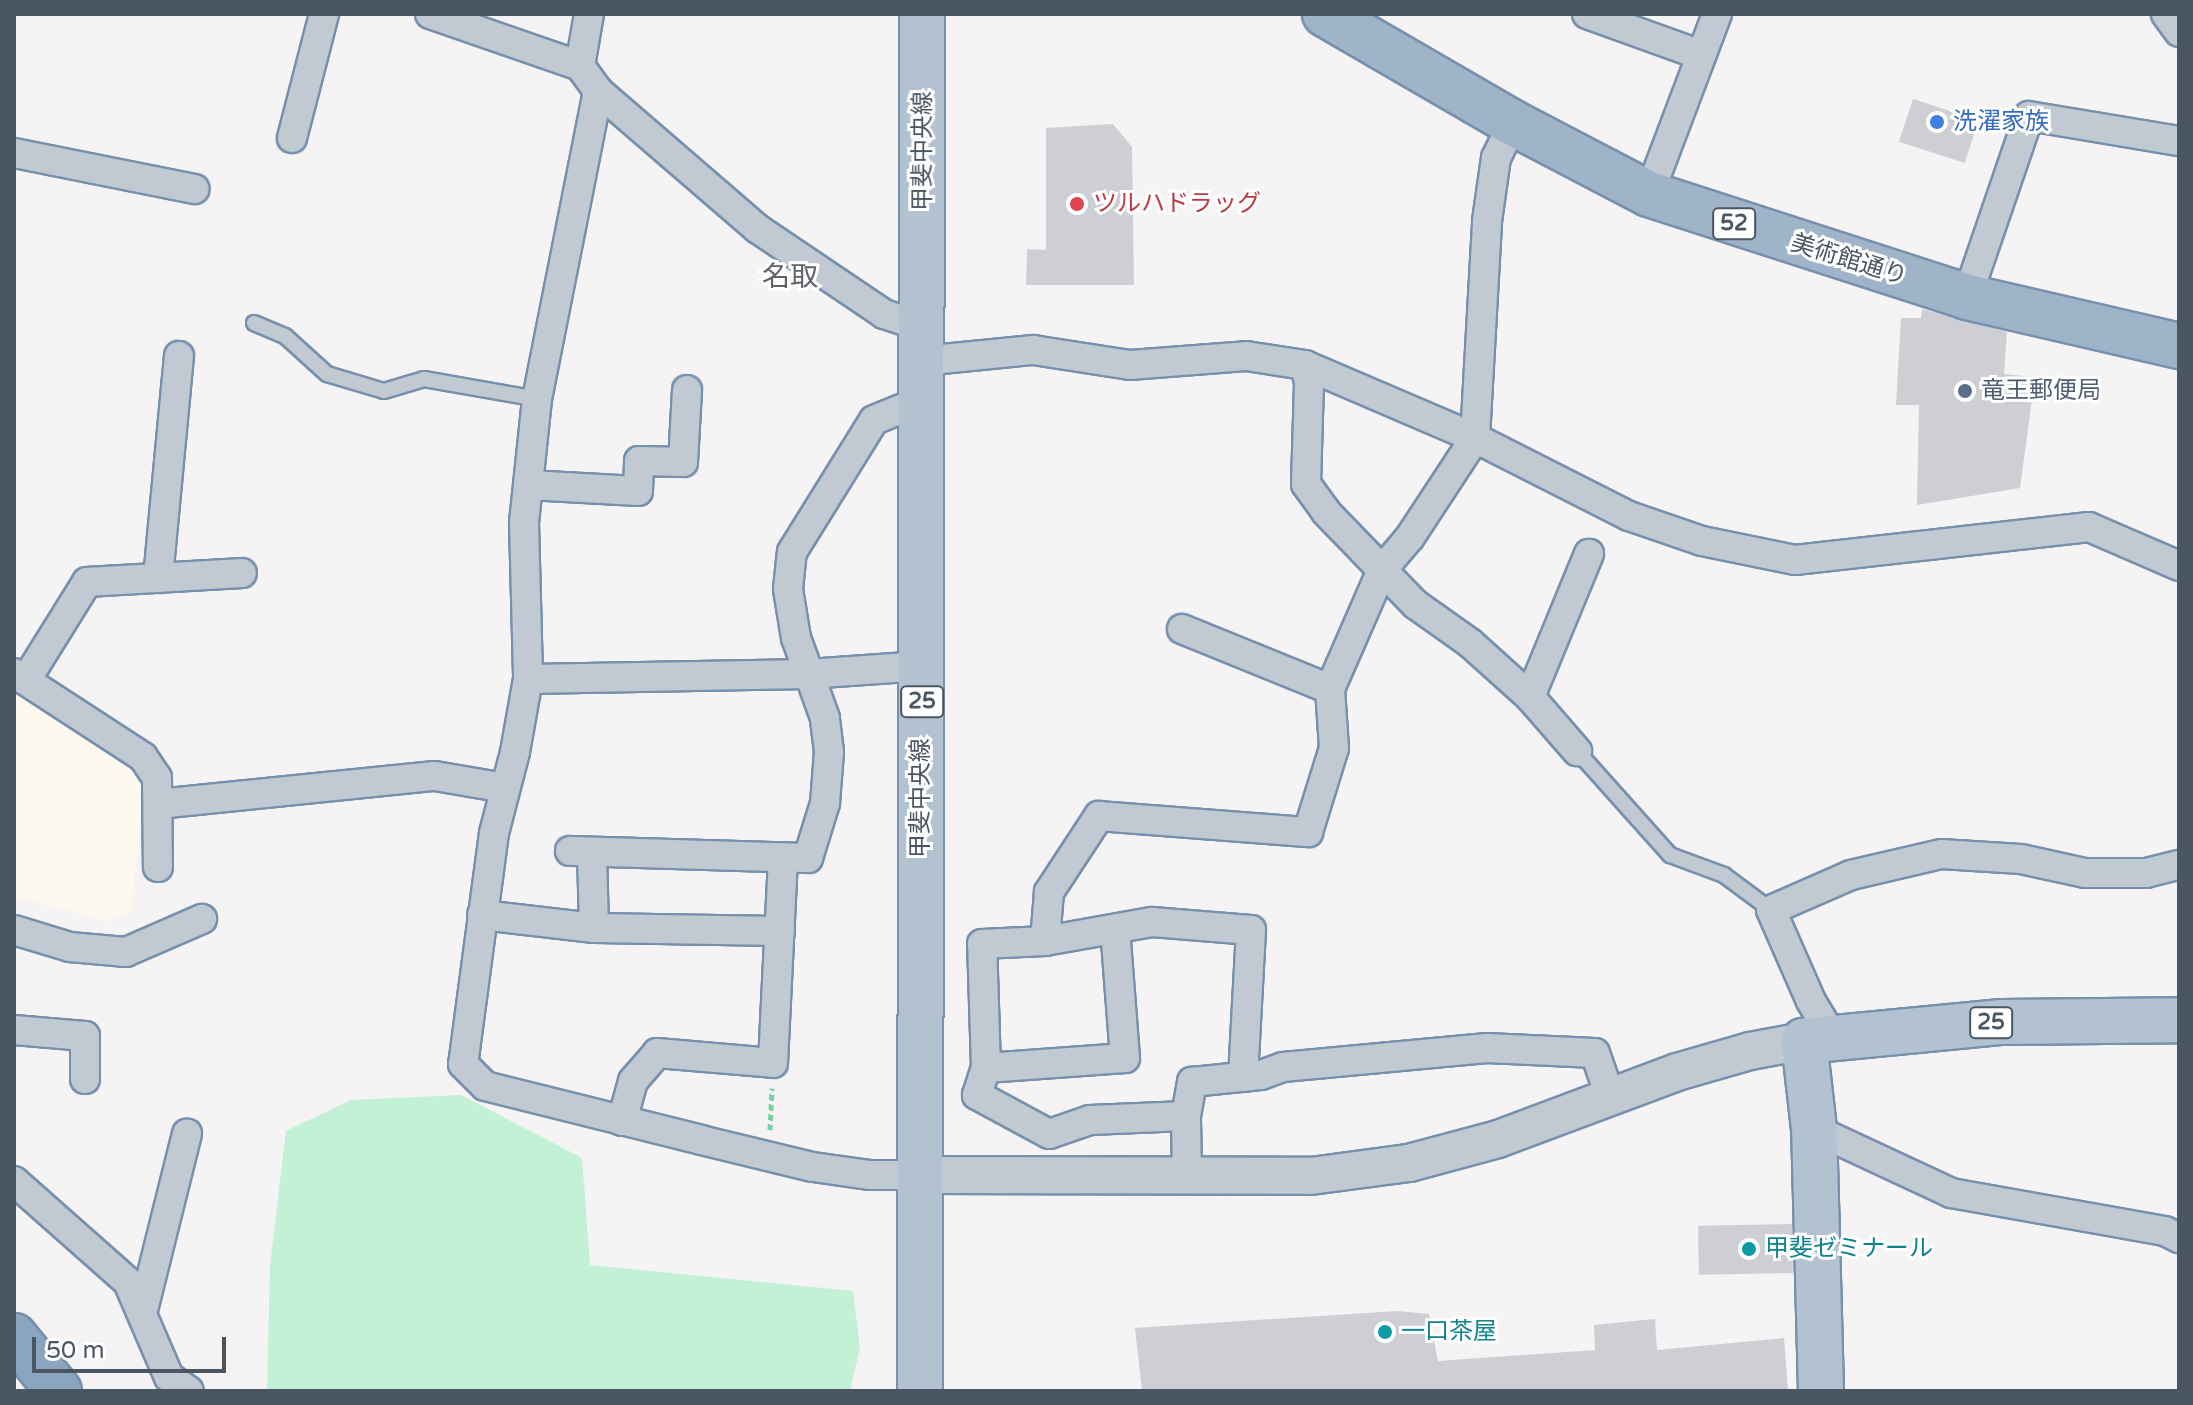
<!DOCTYPE html>
<html>
<head>
<meta charset="utf-8">
<style>
	body { margin:0 }
	#map { position:relative; width:2193px; height:1405px; overflow:hidden; background:#f5f3f3; font-family:"Varela Round","Noto Sans JP",sans-serif }
	div>[style] { position:absolute }
	.commercial>* { inset:0; background:#fdf9ef }
	.green>* { inset:0; background:#c3f1d5 }
	.building>* { inset:0; background:#cdcfd5; transform-origin:0 0 }
	.path>* { height:5px; margin-top:-2.5px; transform-origin:0; background:repeating-linear-gradient(90deg,#7ad0a6 0 6px,transparent 0 10px) }
	.roads { filter:drop-shadow(2px 0 #7690ad) drop-shadow(-2px 0 #7690ad) drop-shadow(0 2px #7690ad) drop-shadow(0 -2px #7690ad) }
	.service>* { height:14px; margin:-7px; padding:0 7px; transform-origin:7px; border-radius:7px; background:#c1cad2 }
	.minor>* { height:28px; margin:-14px; padding:0 14px; transform-origin:14px; border-radius:14px; background:#c1cad2 }
	.tertiary>* { height:36px; margin:-18px; padding:0 18px; transform-origin:18px; border-radius:18px; background:#c1cad2 }
	.primary>* { height:44px; margin:-22px; padding:0 22px; transform-origin:22px; border-radius:22px; background:#b3c2d1 }
	.trunk>* { height:44px; margin:-22px; padding:0 22px; transform-origin:22px; border-radius:22px; background:#9fb4c9 }
	.motorway>* { height:44px; margin:-22px; padding:0 22px; transform-origin:22px; border-radius:22px; background:#8ba5c1 }
	.dots>* { width:22px; height:22px; translate:-50% -50%; box-sizing:border-box; border:4px solid #fff; border-radius:50% }
	span { translate:-50% -50%; white-space:nowrap; text-align:center; line-height:1.15; -webkit-text-stroke:6px #fff; paint-order:stroke }
	.shield-label span { padding:2px 6px; background:#fff; border:2px solid; border-radius:6px; -webkit-text-stroke-width:0 }
	.shield-label { font-size:22px; color:#4a5661; font-weight:700 }
	.shop-label { font-size:24px; color:#366cbe }
	.left { translate:0 -50%; text-align:left }
	.street-label { font-size:24px; color:#4a5661 }
	.health-label { font-size:24px; color:#be3a42 }
	.service-label { font-size:24px; color:#4e5e75 }
	.culture-label { font-size:24px; color:#0d838f }
	.quarter-label { font-size:28px; color:#5f6368 }
	.frame { position:absolute; inset:0; border:16px solid #4a5661; pointer-events:none }
	.scale { position:absolute; left:32px; top:1337px; width:194px; height:36px; box-sizing:border-box; border:4px solid #4a5661; border-top:0; padding-left:10px; font-size:24px; line-height:28px; white-space:nowrap; color:#4a5661; -webkit-text-stroke:6px #fff; paint-order:stroke }
</style>
</head>
<body>
<div id="map">
	<div class="commercial">
		<div style="clip-path:polygon(14px 687px,152px 771px,145px 781px,131px 912px,107px 921px,14px 896px)"></div>
	</div>
	<div class="green">
		<div style="clip-path:polygon(461px 1095px,582px 1158px,590px 1265px,853px 1291px,860px 1348px,850px 1391px,267px 1391px,270px 1266px,286px 1131px,351px 1100px)"></div>
	</div>
	<div class="building">
		<div style="left:1913px;top:99px;width:69px;height:45px;rotate:18deg"></div>
		<div style="clip-path:polygon(1113px 124px,1132px 147px,1134px 285px,1026px 285px,1027px 249px,1046px 250px,1046px 128px)"></div>
		<div style="clip-path:polygon(1922px 309px,2007px 332px,2004px 374px,2035px 377px,2020px 488px,1917px 505px,1919px 405px,1896px 405px,1901px 318px,1921px 318px)"></div>
		<div style="left:1792px;top:1224px;width:49px;height:94px;rotate:89deg"></div>
		<div style="clip-path:polygon(1397px 1311px,1429px 1314px,1438px 1361px,1595px 1350px,1594px 1325px,1655px 1319px,1657px 1350px,1784px 1338px,1788px 1391px,1142px 1391px,1135px 1328px)"></div>
	</div>
	<div class="path">
		<div style="left:770px;top:1130px;width:42px;rotate:-87.3deg"></div>
	</div>
	<div class="roads">
		<div class="service">
			<div style="left:254px;top:323px;width:34px;rotate:23deg"></div>
			<div style="left:285px;top:336px;width:57px;rotate:42.1deg"></div>
			<div style="left:327px;top:374px;width:59px;rotate:16.6deg"></div>
			<div style="left:384px;top:391px;width:42px;rotate:-16.7deg"></div>
			<div style="left:424px;top:379px;width:115px;rotate:10deg"></div>
			<div style="left:1577px;top:751px;width:140px;rotate:48.2deg"></div>
			<div style="left:1670px;top:855px;width:58px;rotate:20.3deg"></div>
			<div style="left:1724px;top:875px;width:59px;rotate:36.7deg"></div>
		</div>
		<div class="minor">
			<div style="left:430px;top:14px;width:159px;rotate:19.1deg"></div>
			<div style="left:580px;top:66px;width:31px;rotate:54deg"></div>
			<div style="left:598px;top:91px;width:211px;rotate:40.8deg"></div>
			<div style="left:758px;top:229px;width:152px;rotate:34deg"></div>
			<div style="left:884px;top:314px;width:41px;rotate:18.4deg"></div>
			<div style="left:1587px;top:14px;width:121px;rotate:19.8deg"></div>
			<div style="left:2166px;top:14px;width:22px;rotate:54deg"></div>
			<div style="left:580px;top:66px;width:53px;rotate:-80.2deg"></div>
			<div style="left:598px;top:91px;width:314px;rotate:101.2deg"></div>
			<div style="left:537px;top:399px;width:125px;rotate:96deg"></div>
			<div style="left:524px;top:523px;width:156px;rotate:88.5deg"></div>
			<div style="left:528px;top:679px;width:74px;rotate:100.1deg"></div>
			<div style="left:515px;top:752px;width:84px;rotate:104.5deg"></div>
			<div style="left:494px;top:833px;width:233px;rotate:97.6deg"></div>
			<div style="left:463px;top:1064px;width:31px;rotate:45deg"></div>
			<div style="left:485px;top:1086px;width:223px;rotate:14deg"></div>
			<div style="left:701px;top:1140px;width:115px;rotate:13.6deg"></div>
			<div style="left:813px;top:1167px;width:58px;rotate:8deg"></div>
			<div style="left:870px;top:1175px;width:50px"></div>
			<div style="left:292px;top:138px;width:128px;rotate:-75.5deg"></div>
			<div style="left:14px;top:153px;width:184px;rotate:11.3deg"></div>
			<div style="left:1649px;top:194px;width:192px;rotate:-69.3deg"></div>
			<div style="left:1967px;top:297px;width:191px;rotate:-71.1deg"></div>
			<div style="left:2029px;top:116px;width:152px;rotate:9.5deg"></div>
			<div style="left:922px;top:361px;width:112px;rotate:-5.7deg"></div>
			<div style="left:1033px;top:350px;width:98px;rotate:8.8deg"></div>
			<div style="left:1130px;top:365px;width:116px;rotate:-4.4deg"></div>
			<div style="left:1246px;top:356px;width:60px;rotate:8.7deg"></div>
			<div style="left:1305px;top:365px;width:185px;rotate:23.2deg"></div>
			<div style="left:1475px;top:438px;width:173px;rotate:26.9deg"></div>
			<div style="left:1629px;top:516px;width:77px;rotate:18.9deg"></div>
			<div style="left:1702px;top:541px;width:95px;rotate:11.5deg"></div>
			<div style="left:1795px;top:560px;width:296px;rotate:-6.4deg"></div>
			<div style="left:2089px;top:527px;width:98px;rotate:23.4deg"></div>
			<div style="left:1305px;top:365px;width:18px;rotate:77deg"></div>
			<div style="left:1309px;top:383px;width:101px;rotate:91.7deg"></div>
			<div style="left:1306px;top:484px;width:34px;rotate:54deg"></div>
			<div style="left:1326px;top:512px;width:128px;rotate:45.9deg"></div>
			<div style="left:1415px;top:604px;width:67px;rotate:35.3deg"></div>
			<div style="left:1470px;top:643px;width:81px;rotate:42deg"></div>
			<div style="left:1530px;top:697px;width:72px;rotate:49deg"></div>
			<div style="left:528px;top:485px;width:110px;rotate:3.1deg"></div>
			<div style="left:638px;top:491px;width:30px;rotate:-88deg"></div>
			<div style="left:639px;top:461px;width:44px;rotate:1.3deg"></div>
			<div style="left:683px;top:462px;width:72px;rotate:-86.8deg"></div>
			<div style="left:158px;top:578px;width:223px;rotate:-84.6deg"></div>
			<div style="left:1182px;top:629px;width:160px;rotate:22.1deg"></div>
			<div style="left:14px;top:673px;width:154px;rotate:33.1deg"></div>
			<div style="left:143px;top:757px;width:25px;rotate:56deg"></div>
			<div style="left:157px;top:778px;width:89px;rotate:89.4deg"></div>
			<div style="left:528px;top:679px;width:280px;rotate:-1deg"></div>
			<div style="left:808px;top:674px;width:114px;rotate:-4deg"></div>
			<div style="left:26px;top:680px;width:115px;rotate:-58.1deg"></div>
			<div style="left:87px;top:582px;width:155px;rotate:-3.3deg"></div>
			<div style="left:1530px;top:697px;width:155px;rotate:-67.6deg"></div>
			<div style="left:158px;top:804px;width:278px;rotate:-5.8deg"></div>
			<div style="left:435px;top:776px;width:71px;rotate:9.7deg"></div>
			<div style="left:570px;top:851px;width:238px;rotate:1.7deg"></div>
			<div style="left:808px;top:858px;width:58px;rotate:-72.8deg"></div>
			<div style="left:825px;top:803px;width:51px;rotate:-85.5deg"></div>
			<div style="left:829px;top:752px;width:34px;rotate:-97deg"></div>
			<div style="left:825px;top:718px;width:85px;rotate:-109.9deg"></div>
			<div style="left:796px;top:638px;width:50px;rotate:-99.3deg"></div>
			<div style="left:788px;top:589px;width:37px;rotate:-84deg"></div>
			<div style="left:792px;top:552px;width:155px;rotate:-58.2deg"></div>
			<div style="left:874px;top:420px;width:53px;rotate:-22.2deg"></div>
			<div style="left:592px;top:852px;width:76px;rotate:88.5deg"></div>
			<div style="left:482px;top:915px;width:113px;rotate:6.6deg"></div>
			<div style="left:594px;top:928px;width:186px;rotate:0.9deg"></div>
			<div style="left:14px;top:930px;width:59px;rotate:16.9deg"></div>
			<div style="left:70px;top:947px;width:56px;rotate:5.1deg"></div>
			<div style="left:126px;top:952px;width:83px;rotate:-23.5deg"></div>
			<div style="left:1045px;top:941px;width:109px;rotate:-10.1deg"></div>
			<div style="left:1152px;top:922px;width:99px;rotate:4.6deg"></div>
			<div style="left:1251px;top:930px;width:147px;rotate:93.1deg"></div>
			<div style="left:14px;top:1030px;width:71px;rotate:4.8deg"></div>
			<div style="left:85px;top:1036px;width:43px;rotate:90deg"></div>
			<div style="left:1832px;top:1036px;width:41px;rotate:-121deg"></div>
			<div style="left:1811px;top:1001px;width:99px;rotate:-113.7deg"></div>
			<div style="left:1771px;top:910px;width:87px;rotate:-23.6deg"></div>
			<div style="left:1851px;top:875px;width:92px;rotate:-13.1deg"></div>
			<div style="left:1941px;top:854px;width:80px;rotate:3.6deg"></div>
			<div style="left:2021px;top:859px;width:66px;rotate:12.3deg"></div>
			<div style="left:2085px;top:873px;width:61px"></div>
			<div style="left:2146px;top:873px;width:34px;rotate:-14deg"></div>
			<div style="left:986px;top:1068px;width:139px;rotate:-4.1deg"></div>
			<div style="left:1125px;top:1058px;width:129px;rotate:-94.4deg"></div>
			<div style="left:1186px;top:1116px;width:96px;rotate:177.6deg"></div>
			<div style="left:1090px;top:1120px;width:43px;rotate:161.1deg"></div>
			<div style="left:1049px;top:1134px;width:82px;rotate:-151.6deg"></div>
			<div style="left:977px;top:1095px;width:28px;rotate:-72deg"></div>
			<div style="left:986px;top:1068px;width:124px;rotate:-91.8deg"></div>
			<div style="left:982px;top:944px;width:63px;rotate:-2.7deg"></div>
			<div style="left:1045px;top:941px;width:49px;rotate:-85.3deg"></div>
			<div style="left:1049px;top:892px;width:91px;rotate:-56.7deg"></div>
			<div style="left:1099px;top:816px;width:210px;rotate:4.4deg"></div>
			<div style="left:1308px;top:832px;width:88px;rotate:-72.8deg"></div>
			<div style="left:1334px;top:748px;width:59px;rotate:-93.9deg"></div>
			<div style="left:1330px;top:689px;width:130px;rotate:-66.4deg"></div>
			<div style="left:1382px;top:570px;width:43px;rotate:-49.7deg"></div>
			<div style="left:1410px;top:537px;width:118px;rotate:-56.7deg"></div>
			<div style="left:1475px;top:438px;width:217px;rotate:-86.8deg"></div>
			<div style="left:1487px;top:221px;width:64px;rotate:-81.9deg"></div>
			<div style="left:1496px;top:158px;width:39px;rotate:-64deg"></div>
			<div style="left:622px;top:1121px;width:41px;rotate:-74.6deg"></div>
			<div style="left:633px;top:1081px;width:37px;rotate:-49deg"></div>
			<div style="left:657px;top:1053px;width:116px;rotate:4.9deg"></div>
			<div style="left:773px;top:1063px;width:206px;rotate:-87.2deg"></div>
			<div style="left:1814px;top:1129px;width:151px;rotate:25deg"></div>
			<div style="left:1951px;top:1193px;width:217px;rotate:10.1deg"></div>
			<div style="left:2165px;top:1231px;width:16px;rotate:27deg"></div>
			<div style="left:1187px;top:1176px;width:60px;rotate:-91deg"></div>
			<div style="left:1186px;top:1116px;width:35px;rotate:-80deg"></div>
			<div style="left:1192px;top:1082px;width:69px;rotate:-5.8deg"></div>
			<div style="left:1261px;top:1075px;width:23px;rotate:-20deg"></div>
			<div style="left:1283px;top:1067px;width:205px;rotate:-5.3deg"></div>
			<div style="left:1487px;top:1048px;width:108px;rotate:2.7deg"></div>
			<div style="left:1595px;top:1053px;width:49px;rotate:70.8deg"></div>
			<div style="left:14px;top:1181px;width:152px;rotate:41.5deg"></div>
			<div style="left:128px;top:1282px;width:103px;rotate:66.7deg"></div>
			<div style="left:169px;top:1377px;width:24px;rotate:35deg"></div>
			<div style="left:142px;top:1314px;width:186px;rotate:-76deg"></div>
		</div>
		<div class="tertiary">
			<div style="left:920px;top:1175px;width:391px;rotate:0.1deg"></div>
			<div style="left:1311px;top:1176px;width:99px;rotate:-7.6deg"></div>
			<div style="left:1409px;top:1163px;width:92px;rotate:-15.1deg"></div>
			<div style="left:1498px;top:1139px;width:191px;rotate:-20.5deg"></div>
			<div style="left:1677px;top:1072px;width:76px;rotate:-16deg"></div>
			<div style="left:1750px;top:1051px;width:55px;rotate:-10.5deg"></div>
		</div>
		<div class="primary">
			<div style="left:920px;top:1391px;width:1377px;rotate:-89.92deg"></div>
			<div style="left:1821px;top:1391px;width:262px;rotate:-91.5deg"></div>
			<div style="left:1814px;top:1129px;width:89px;rotate:-96.5deg"></div>
			<div style="left:1804px;top:1041px;width:199px;rotate:-5.5deg"></div>
			<div style="left:2002px;top:1022px;width:177px;rotate:-0.6deg"></div>
		</div>
		<div class="trunk">
			<div style="left:1325px;top:14px;width:217px;rotate:30.1deg"></div>
			<div style="left:1513px;top:123px;width:153px;rotate:27.6deg"></div>
			<div style="left:1649px;top:194px;width:334px;rotate:17.9deg"></div>
			<div style="left:1967px;top:297px;width:218px;rotate:13deg"></div>
		</div>
		<div class="motorway">
			<div style="left:14px;top:1336px;width:71px;rotate:50.7deg"></div>
		</div>
	</div>
	<div class="dots">
		<div style="left:1937px;top:122px;background:#3f7fe0"></div>
		<div style="left:1077px;top:204px;background:#e0444e"></div>
		<div style="left:1965px;top:391px;background:#5c6f8a"></div>
		<div style="left:1749px;top:1249px;background:#0f9aa8"></div>
		<div style="left:1385px;top:1332px;background:#0f9aa8"></div>
	</div>
	<div class="shield-label">
		<span style="left:1734px;top:224px">52</span>
		<span style="left:922px;top:702px">25</span>
		<span style="left:1991px;top:1023px">25</span>
	</div>
	<div class="shop-label">
		<span class="left" style="left:1953px;top:122px">洗濯家族</span>
	</div>
	<div class="street-label">
		<span style="left:923px;top:151px;rotate:-90deg">甲斐中央線</span>
		<span style="left:1849px;top:260px;rotate:17deg">美術館通り</span>
		<span style="left:921px;top:798px;rotate:-90deg">甲斐中央線</span>
	</div>
	<div class="health-label">
		<span class="left" style="left:1093px;top:204px">ツルハドラッグ</span>
	</div>
	<div class="service-label">
		<span class="left" style="left:1981px;top:391px">竜王郵便局</span>
	</div>
	<div class="culture-label">
		<span class="left" style="left:1765px;top:1249px">甲斐ゼミナール</span>
		<span class="left" style="left:1401px;top:1332px">一口茶屋</span>
	</div>
	<div class="quarter-label">
		<span style="left:790px;top:277px">名取</span>
	</div>
	<div class="frame"></div>
	<div class="scale">50 m</div>
</div>
</body>
</html>
